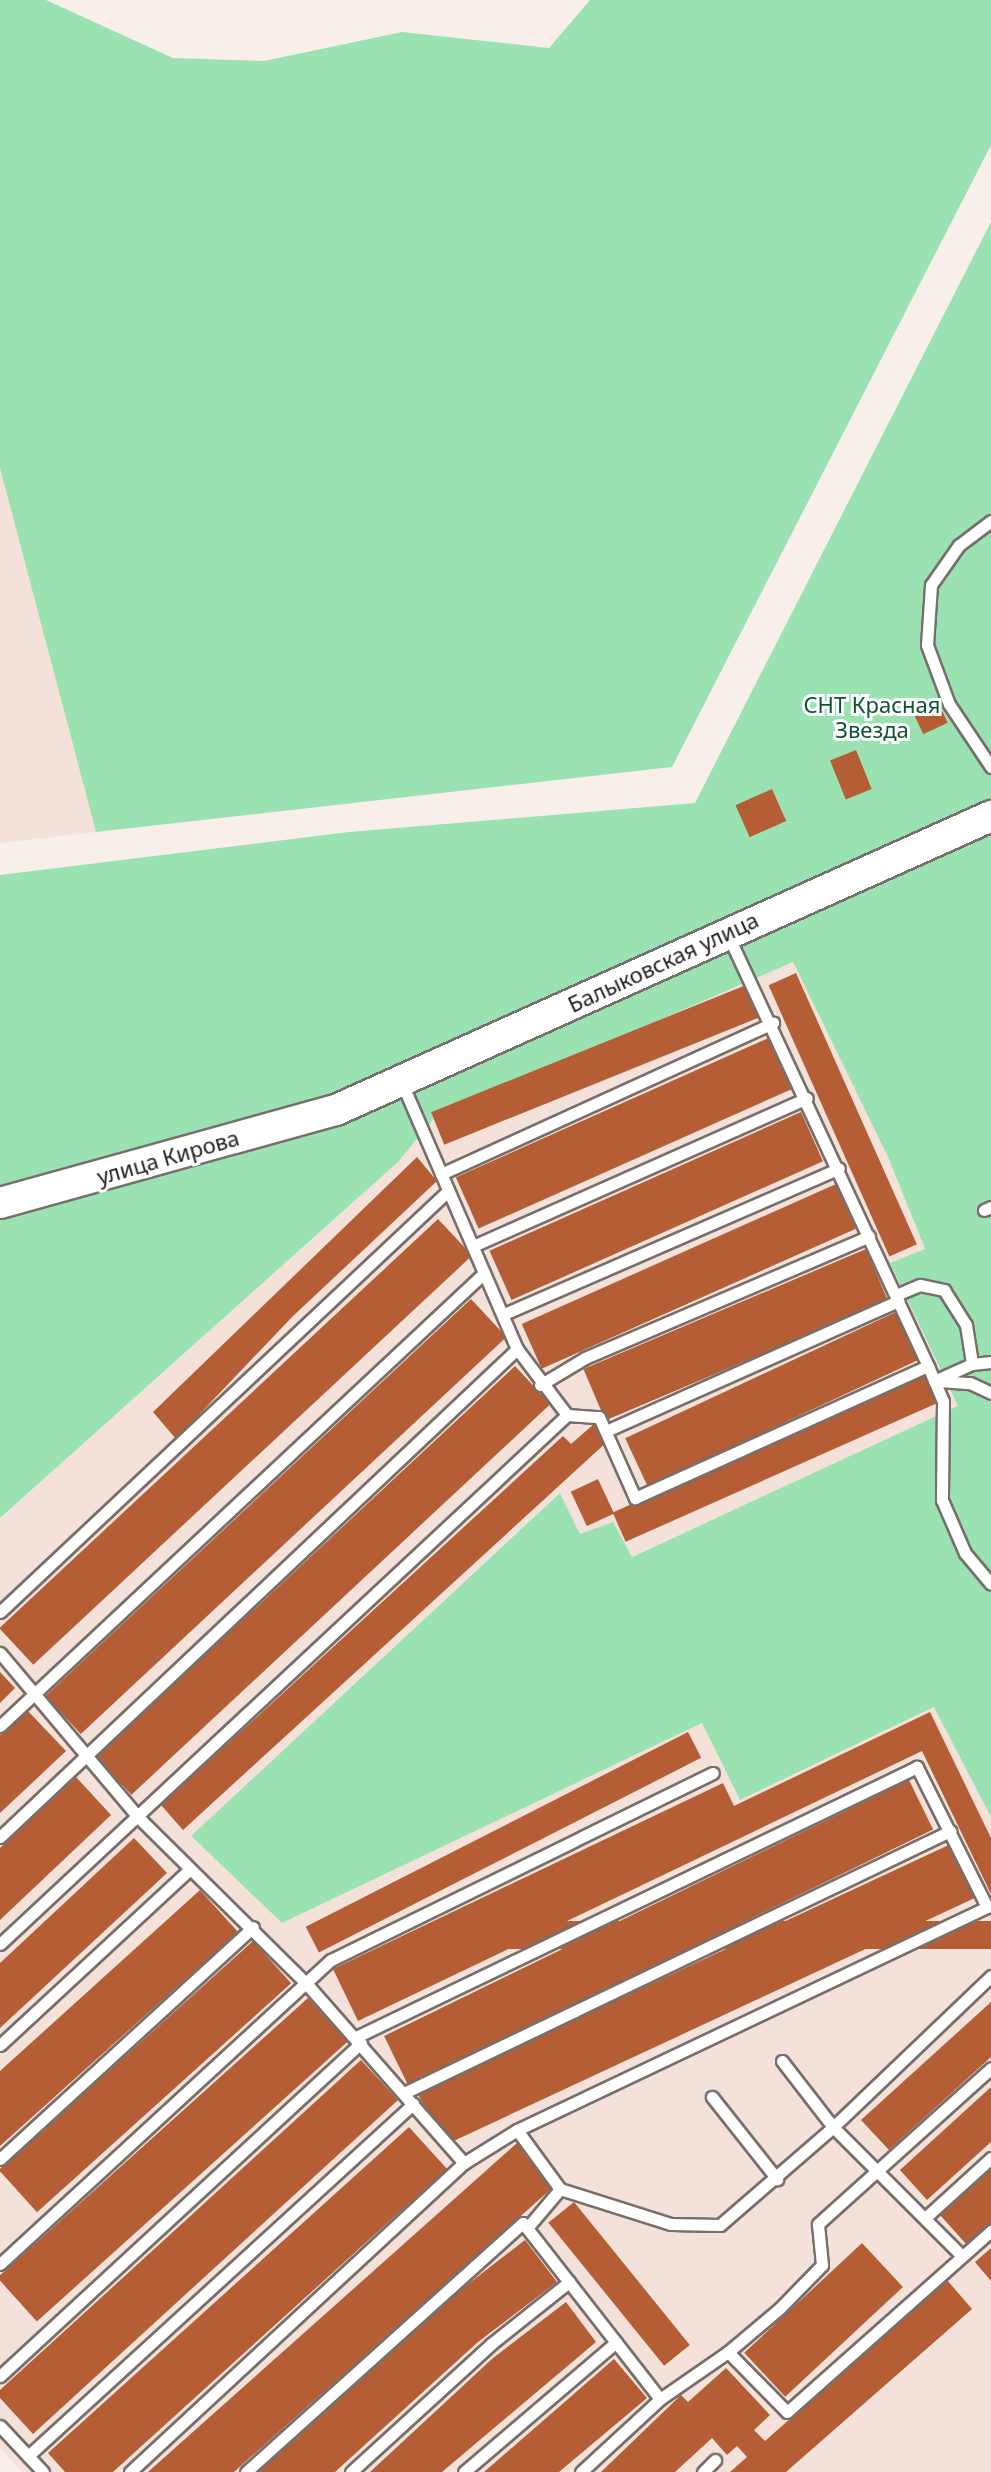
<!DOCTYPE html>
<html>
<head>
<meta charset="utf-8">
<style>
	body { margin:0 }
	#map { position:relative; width:991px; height:2472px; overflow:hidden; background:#f8efea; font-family:"Noto Sans",sans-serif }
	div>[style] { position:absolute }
	.built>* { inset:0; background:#f3e1da }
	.green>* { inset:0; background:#9be2b2 }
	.building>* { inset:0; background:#b55e35; transform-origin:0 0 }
	.roads { filter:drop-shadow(2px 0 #776f6b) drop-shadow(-2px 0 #776f6b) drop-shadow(0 2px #776f6b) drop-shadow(0 -2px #776f6b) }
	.lane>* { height:11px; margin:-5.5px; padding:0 5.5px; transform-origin:5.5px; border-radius:5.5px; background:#fff }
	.secondary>* { height:30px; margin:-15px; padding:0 15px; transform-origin:15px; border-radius:15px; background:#fff }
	span { translate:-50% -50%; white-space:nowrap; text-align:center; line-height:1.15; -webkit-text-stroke:6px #fefefe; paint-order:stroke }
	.park-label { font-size:22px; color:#0b552e }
	.street-label { font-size:22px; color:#24201f }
</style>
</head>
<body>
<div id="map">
	<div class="built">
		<div style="clip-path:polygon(0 468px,96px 832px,0 843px)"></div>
		<div style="clip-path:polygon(793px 962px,888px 1157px,925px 1250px,891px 1263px,959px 1406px,631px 1557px,580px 1534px,560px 1493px,191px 1837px,282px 1923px,702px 1723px,740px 1800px,935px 1707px,991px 1817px,991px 2472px,22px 2472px,0 2448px,0 1518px,398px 1162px,434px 1118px)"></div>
	</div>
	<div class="green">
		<div style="clip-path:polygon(0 0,46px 0,173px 58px,264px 61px,402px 32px,549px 48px,590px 0,991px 0,991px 145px,672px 767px,96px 832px,0 468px)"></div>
		<div style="clip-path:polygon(991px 222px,991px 1817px,934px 1707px,740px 1800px,702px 1723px,282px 1923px,191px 1836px,560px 1493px,580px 1534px,613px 1522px,632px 1557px,958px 1406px,890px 1263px,925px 1249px,888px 1157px,793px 962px,434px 1118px,398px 1162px,0 1518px,0 875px,349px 832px,695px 803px)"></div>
	</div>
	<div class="building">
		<div style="left:938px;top:702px;width:23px;height:27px;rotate:65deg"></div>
		<div style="left:856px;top:750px;width:42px;height:28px;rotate:68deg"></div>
		<div style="left:772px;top:789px;width:35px;height:40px;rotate:66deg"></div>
		<div style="left:796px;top:973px;width:297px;height:30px;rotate:66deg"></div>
		<div style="left:751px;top:983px;width:35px;height:345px;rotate:68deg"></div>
		<div style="left:771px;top:1037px;width:56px;height:345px;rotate:66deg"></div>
		<div style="left:801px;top:1112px;width:54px;height:341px;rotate:66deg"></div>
		<div style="clip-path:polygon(417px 1157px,437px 1181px,292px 1317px,176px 1439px,153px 1412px)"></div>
		<div style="left:836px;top:1184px;width:49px;height:344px;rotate:66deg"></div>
		<div style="left:438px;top:1219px;width:50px;height:600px;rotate:47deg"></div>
		<div style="left:866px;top:1249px;width:56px;height:307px;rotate:67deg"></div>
		<div style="left:471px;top:1299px;width:52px;height:582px;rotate:47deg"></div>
		<div style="left:898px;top:1311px;width:53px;height:301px;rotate:65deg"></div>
		<div style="left:515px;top:1366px;width:52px;height:573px;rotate:47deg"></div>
		<div style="left:926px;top:1373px;width:32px;height:343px;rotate:66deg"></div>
		<div style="clip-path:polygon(594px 1424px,609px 1440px,183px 1830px,161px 1805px,563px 1436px,571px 1444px)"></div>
		<div style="left:598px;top:1479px;width:38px;height:30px;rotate:65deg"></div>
		<div style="clip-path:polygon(0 1672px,15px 1688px,0 1703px)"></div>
		<div style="clip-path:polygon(27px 1710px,66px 1751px,0 1813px,0 1735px)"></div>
		<div style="clip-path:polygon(930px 1712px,991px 1838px,991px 1894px,922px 1751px,358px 2021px,333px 1969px,723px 1783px,734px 1806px)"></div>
		<div style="left:688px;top:1732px;width:29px;height:429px;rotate:63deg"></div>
		<div style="clip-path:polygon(76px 1777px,111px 1815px,0 1920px,0 1848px)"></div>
		<div style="left:909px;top:1780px;width:55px;height:584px;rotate:64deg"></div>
		<div style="clip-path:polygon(134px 1838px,167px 1873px,0 2028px,0 1963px)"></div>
		<div style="left:953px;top:1843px;width:59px;height:591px;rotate:65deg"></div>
		<div style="clip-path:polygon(200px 1890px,238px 1932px,0 2146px,0 2071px)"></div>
		<div style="left:991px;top:1921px;width:28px;height:503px;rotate:90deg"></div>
		<div style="left:253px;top:1941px;width:57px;height:342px;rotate:48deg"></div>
		<div style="left:308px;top:1998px;width:59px;height:418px;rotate:48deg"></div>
		<div style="clip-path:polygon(991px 2002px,991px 2057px,889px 2150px,861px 2120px)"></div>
		<div style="clip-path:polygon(361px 2060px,398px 2100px,33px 2434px,0 2398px,0 2390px)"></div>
		<div style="clip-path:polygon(991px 2087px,991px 2142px,927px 2200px,900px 2170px)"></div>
		<div style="clip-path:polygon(409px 2127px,447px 2169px,113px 2472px,65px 2472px,48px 2453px)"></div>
		<div style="clip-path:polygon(517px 2143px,551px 2189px,234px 2472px,148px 2472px)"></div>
		<div style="clip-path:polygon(991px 2169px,991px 2224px,967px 2245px,940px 2215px)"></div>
		<div style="left:574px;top:2202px;width:184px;height:33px;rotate:51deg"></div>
		<div style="clip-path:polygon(525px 2240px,557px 2282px,478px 2342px,335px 2472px,258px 2472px,446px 2301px)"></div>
		<div style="left:862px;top:2243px;width:60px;height:161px;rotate:47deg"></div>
		<div style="clip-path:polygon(991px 2248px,991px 2281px,975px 2262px)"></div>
		<div style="clip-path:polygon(947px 2280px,972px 2309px,786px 2472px,730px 2472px,747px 2457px,737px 2446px,727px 2455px,712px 2438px,675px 2472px,601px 2472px,681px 2395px,688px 2402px,726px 2368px,770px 2415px,754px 2430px,765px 2441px)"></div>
		<div style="clip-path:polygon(566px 2302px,596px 2342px,442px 2472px,370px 2472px,493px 2358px)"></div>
		<div style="clip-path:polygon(614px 2359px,647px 2398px,559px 2472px,484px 2472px)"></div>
	</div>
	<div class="roads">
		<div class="lane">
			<div style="left:991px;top:521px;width:40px;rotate:143deg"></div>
			<div style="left:959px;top:545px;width:49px;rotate:125deg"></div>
			<div style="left:931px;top:585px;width:60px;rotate:93.8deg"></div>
			<div style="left:927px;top:645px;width:63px;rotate:69.6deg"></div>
			<div style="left:949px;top:704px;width:76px;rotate:56.3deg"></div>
			<div style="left:441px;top:1174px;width:365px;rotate:-24.5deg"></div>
			<div style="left:984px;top:1210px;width:8px;rotate:-23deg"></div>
			<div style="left:473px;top:1246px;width:365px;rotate:-23.9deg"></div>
			<div style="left:896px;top:1295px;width:26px;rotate:-23deg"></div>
			<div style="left:920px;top:1285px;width:25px;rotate:12deg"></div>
			<div style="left:944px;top:1290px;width:41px;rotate:57.8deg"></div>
			<div style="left:966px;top:1325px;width:39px;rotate:81deg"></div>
			<div style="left:504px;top:1314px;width:365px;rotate:-23.5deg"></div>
			<div style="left:928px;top:1366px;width:38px;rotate:67deg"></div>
			<div style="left:943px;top:1401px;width:99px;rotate:90.6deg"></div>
			<div style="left:942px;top:1500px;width:58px;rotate:66.5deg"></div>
			<div style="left:965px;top:1553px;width:40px;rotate:50deg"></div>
			<div style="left:934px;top:1381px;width:42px;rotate:-24.1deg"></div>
			<div style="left:972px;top:1364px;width:19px;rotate:-6deg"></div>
			<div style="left:939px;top:1381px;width:31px;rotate:4deg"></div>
			<div style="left:970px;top:1383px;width:23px;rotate:25deg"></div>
			<div style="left:540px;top:1385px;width:52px;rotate:-31deg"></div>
			<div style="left:585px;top:1358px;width:309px;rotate:-23.2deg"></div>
			<div style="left:567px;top:1415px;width:32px;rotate:4deg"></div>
			<div style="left:599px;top:1417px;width:89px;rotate:66deg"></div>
			<div style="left:635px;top:1498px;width:321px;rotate:-24.3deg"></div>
			<div style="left:928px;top:1366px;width:473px;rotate:-114.9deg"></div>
			<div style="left:606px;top:1431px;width:320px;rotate:-24deg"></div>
			<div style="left:0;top:1612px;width:615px;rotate:-43.22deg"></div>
			<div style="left:0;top:1653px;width:214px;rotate:49.9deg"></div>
			<div style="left:138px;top:1817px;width:235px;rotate:44.7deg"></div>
			<div style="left:305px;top:1982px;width:241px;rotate:48.7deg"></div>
			<div style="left:464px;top:2163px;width:62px;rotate:-31.9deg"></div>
			<div style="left:517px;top:2130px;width:520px;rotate:-25.38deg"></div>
			<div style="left:987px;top:1907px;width:157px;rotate:-116.6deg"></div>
			<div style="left:917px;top:1767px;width:623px;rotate:154.3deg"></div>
			<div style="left:0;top:1726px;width:663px;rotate:-43.11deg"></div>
			<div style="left:0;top:1837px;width:711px;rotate:-43.35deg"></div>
			<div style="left:0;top:1944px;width:775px;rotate:-43.01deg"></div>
			<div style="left:567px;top:1415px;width:83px;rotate:-127.1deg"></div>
			<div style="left:517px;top:1349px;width:292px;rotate:-113.4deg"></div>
			<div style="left:0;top:2045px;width:259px;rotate:-42.8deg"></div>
			<div style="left:782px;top:2061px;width:83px;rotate:52.3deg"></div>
			<div style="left:833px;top:2127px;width:182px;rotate:45deg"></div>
			<div style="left:404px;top:2093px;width:606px;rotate:-25.63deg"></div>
			<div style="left:712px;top:2097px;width:105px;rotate:51.6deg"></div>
			<div style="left:517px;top:2130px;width:73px;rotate:53.9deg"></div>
			<div style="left:560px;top:2189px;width:51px;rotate:130.2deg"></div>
			<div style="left:0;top:2159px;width:343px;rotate:-42.5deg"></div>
			<div style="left:560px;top:2189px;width:116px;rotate:17.5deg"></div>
			<div style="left:671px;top:2224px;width:49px;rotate:1.2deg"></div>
			<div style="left:720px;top:2225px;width:150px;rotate:-40.9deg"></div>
			<div style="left:833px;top:2127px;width:219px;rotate:-43.7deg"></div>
			<div style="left:925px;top:2218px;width:89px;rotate:-42.3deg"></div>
			<div style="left:0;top:2264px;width:449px;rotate:-42.6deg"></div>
			<div style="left:331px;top:1960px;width:425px;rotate:-26.1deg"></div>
			<div style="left:728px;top:2352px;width:84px;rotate:45.5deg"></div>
			<div style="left:787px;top:2412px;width:273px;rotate:-41.6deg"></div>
			<div style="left:0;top:2376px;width:491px;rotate:-42.7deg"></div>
			<div style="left:0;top:2426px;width:63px;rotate:46.9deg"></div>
			<div style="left:28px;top:2456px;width:522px;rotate:-42.44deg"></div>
			<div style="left:130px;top:2472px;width:455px;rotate:-42.8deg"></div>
			<div style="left:246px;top:2472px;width:372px;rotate:-42deg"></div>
			<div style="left:523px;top:2223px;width:223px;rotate:52.1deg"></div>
			<div style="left:351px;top:2472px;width:190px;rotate:-42.4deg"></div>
			<div style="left:491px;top:2344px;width:100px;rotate:-38.5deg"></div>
			<div style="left:464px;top:2472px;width:200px;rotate:-40.5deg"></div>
			<div style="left:581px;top:2472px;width:108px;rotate:-42.7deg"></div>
			<div style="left:660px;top:2399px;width:83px;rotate:-34.7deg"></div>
			<div style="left:728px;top:2352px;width:68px;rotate:-40.2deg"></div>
			<div style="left:780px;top:2308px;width:60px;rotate:-45.7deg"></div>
			<div style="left:822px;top:2265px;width:41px;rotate:-95.6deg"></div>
			<div style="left:818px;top:2224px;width:233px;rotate:-42deg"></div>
			<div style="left:703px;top:2472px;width:17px;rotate:-45deg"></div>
		</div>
		<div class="secondary">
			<div style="left:0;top:1203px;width:349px;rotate:-15.5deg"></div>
			<div style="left:336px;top:1110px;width:718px;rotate:-24.17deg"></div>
		</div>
	</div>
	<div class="park-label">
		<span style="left:872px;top:717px">СНТ Красная<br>Звезда</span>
	</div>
	<div class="street-label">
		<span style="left:663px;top:962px;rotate:-25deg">Балыковская улица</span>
		<span style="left:168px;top:1157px;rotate:-16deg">улица Кирова</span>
	</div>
</div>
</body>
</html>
